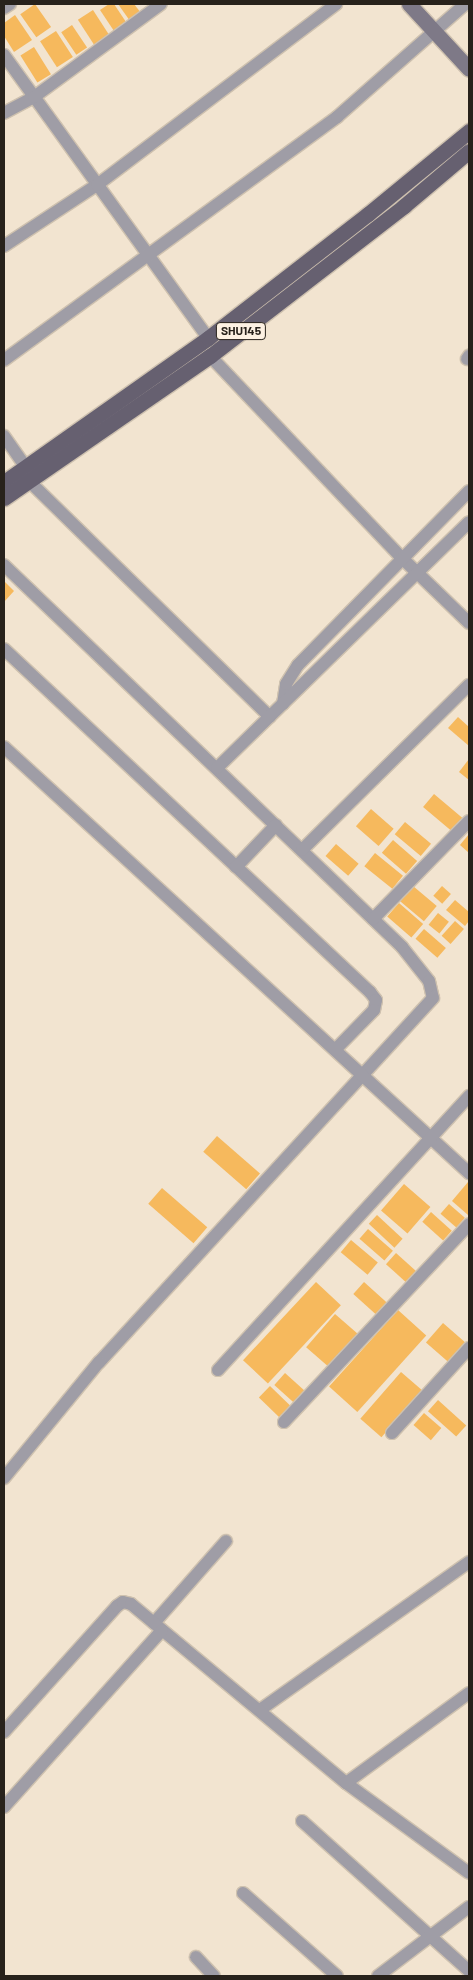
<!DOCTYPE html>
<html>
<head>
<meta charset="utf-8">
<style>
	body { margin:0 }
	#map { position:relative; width:473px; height:1980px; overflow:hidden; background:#f2e4d0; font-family:Barlow,sans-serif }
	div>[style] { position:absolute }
	.building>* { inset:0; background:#f6b95d; transform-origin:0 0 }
	.roads { filter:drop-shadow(1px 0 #cec1af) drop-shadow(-1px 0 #cec1af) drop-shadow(0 1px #cec1af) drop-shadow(0 -1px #cec1af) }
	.street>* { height:12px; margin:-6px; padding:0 6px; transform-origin:6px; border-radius:6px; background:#9f9da6 }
	.secondary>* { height:15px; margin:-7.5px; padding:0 7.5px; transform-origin:7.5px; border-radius:7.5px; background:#7e7987 }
	.primary>* { height:15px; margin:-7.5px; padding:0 7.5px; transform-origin:7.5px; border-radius:7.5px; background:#666070 }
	span { translate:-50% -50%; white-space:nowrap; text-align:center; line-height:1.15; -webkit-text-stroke:5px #fdf1e2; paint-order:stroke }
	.shield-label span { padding:1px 4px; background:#fdf1e2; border:1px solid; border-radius:4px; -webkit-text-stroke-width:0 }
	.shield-label { font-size:12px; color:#28221b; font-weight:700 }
	.frame { position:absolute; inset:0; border:5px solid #28221b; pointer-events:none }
</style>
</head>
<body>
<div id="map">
	<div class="building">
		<div style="left:35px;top:4px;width:28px;height:18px;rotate:55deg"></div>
		<div style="clip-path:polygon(109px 4px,114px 4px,126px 22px,114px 31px,100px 10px)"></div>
		<div style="clip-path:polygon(118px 4px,134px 4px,141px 13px,130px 21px)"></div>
		<div style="left:93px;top:10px;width:30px;height:18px;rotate:57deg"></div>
		<div style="clip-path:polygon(15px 15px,32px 40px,14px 52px,4px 36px,4px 23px)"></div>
		<div style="left:72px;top:25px;width:27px;height:13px;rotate:56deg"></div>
		<div style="left:56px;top:31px;width:31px;height:19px;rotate:57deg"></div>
		<div style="left:34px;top:47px;width:32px;height:16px;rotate:58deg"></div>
		<div style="clip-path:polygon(4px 581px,14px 591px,4px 602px)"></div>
		<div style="clip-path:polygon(458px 717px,469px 727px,469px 746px,448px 728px)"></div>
		<div style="clip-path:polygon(469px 759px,469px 780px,459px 772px)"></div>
		<div style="left:434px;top:794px;width:38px;height:17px;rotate:40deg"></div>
		<div style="left:371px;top:809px;width:30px;height:23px;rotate:41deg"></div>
		<div style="left:405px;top:822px;width:34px;height:16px;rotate:40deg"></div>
		<div style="clip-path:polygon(469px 834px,469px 853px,460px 845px)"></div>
		<div style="left:393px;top:840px;width:32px;height:17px;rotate:41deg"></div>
		<div style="left:336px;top:844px;width:30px;height:16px;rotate:41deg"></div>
		<div style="left:375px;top:853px;width:36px;height:17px;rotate:39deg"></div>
		<div style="left:413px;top:886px;width:31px;height:20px;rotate:40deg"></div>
		<div style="left:442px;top:886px;width:12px;height:13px;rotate:42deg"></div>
		<div style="clip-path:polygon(455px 900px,469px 912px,469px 921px,465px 926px,446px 910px)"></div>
		<div style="left:399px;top:903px;width:32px;height:18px;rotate:41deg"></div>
		<div style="left:438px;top:913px;width:14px;height:15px;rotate:39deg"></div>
		<div style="left:455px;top:921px;width:12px;height:20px;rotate:42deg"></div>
		<div style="left:424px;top:929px;width:29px;height:13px;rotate:41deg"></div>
		<div style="left:217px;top:1136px;width:57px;height:21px;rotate:41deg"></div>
		<div style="clip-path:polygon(468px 1182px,469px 1214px,468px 1215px,452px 1201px)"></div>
		<div style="left:404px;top:1184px;width:35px;height:35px;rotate:41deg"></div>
		<div style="left:162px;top:1188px;width:60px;height:21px;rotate:41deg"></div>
		<div style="left:449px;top:1204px;width:21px;height:13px;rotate:41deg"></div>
		<div style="left:431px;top:1212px;width:28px;height:13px;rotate:42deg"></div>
		<div style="left:377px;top:1215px;width:35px;height:12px;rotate:43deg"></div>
		<div style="left:368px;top:1229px;width:33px;height:13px;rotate:41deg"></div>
		<div style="left:351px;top:1240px;width:35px;height:16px;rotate:40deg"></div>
		<div style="left:396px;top:1253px;width:28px;height:15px;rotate:42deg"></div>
		<div style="left:316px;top:1282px;width:34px;height:107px;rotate:43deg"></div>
		<div style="left:364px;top:1282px;width:31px;height:16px;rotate:42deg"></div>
		<div style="left:398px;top:1310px;width:38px;height:103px;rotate:42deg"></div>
		<div style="left:335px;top:1314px;width:32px;height:44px;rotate:41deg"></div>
		<div style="left:443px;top:1323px;width:30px;height:26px;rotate:41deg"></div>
		<div style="left:401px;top:1372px;width:28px;height:62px;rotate:41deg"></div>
		<div style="left:285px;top:1373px;width:28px;height:16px;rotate:42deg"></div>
		<div style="left:270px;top:1386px;width:29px;height:16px;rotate:44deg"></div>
		<div style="left:438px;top:1400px;width:38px;height:15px;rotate:42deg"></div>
		<div style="left:424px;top:1413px;width:23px;height:16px;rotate:41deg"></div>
	</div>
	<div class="roads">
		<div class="street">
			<div style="left:4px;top:8px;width:7px;rotate:-34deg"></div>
			<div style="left:4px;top:55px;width:349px;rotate:54.2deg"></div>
			<div style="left:4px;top:113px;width:34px;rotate:-28deg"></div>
			<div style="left:34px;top:97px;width:157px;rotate:-36.2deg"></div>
			<div style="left:4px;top:246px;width:111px;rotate:-33.3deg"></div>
			<div style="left:97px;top:185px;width:300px;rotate:-37.1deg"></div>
			<div style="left:210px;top:356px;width:279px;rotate:46.5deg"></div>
			<div style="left:402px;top:558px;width:93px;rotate:44.1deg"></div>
			<div style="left:467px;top:359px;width:4px;rotate:-56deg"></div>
			<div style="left:4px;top:360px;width:412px;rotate:-36.1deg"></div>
			<div style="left:337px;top:117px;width:171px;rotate:-41.4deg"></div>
			<div style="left:4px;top:436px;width:38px;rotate:55deg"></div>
			<div style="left:29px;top:481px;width:337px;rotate:44.4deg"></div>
			<div style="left:4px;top:565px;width:552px;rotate:43.82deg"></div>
			<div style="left:402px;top:947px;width:43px;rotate:51.5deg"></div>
			<div style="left:429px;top:981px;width:17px;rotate:77deg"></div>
			<div style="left:433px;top:998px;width:494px;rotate:132.5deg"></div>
			<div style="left:99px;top:1362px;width:150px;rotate:129.3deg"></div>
			<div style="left:4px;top:649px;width:502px;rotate:43.14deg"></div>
			<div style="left:370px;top:992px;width:10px;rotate:53deg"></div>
			<div style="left:376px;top:1000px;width:10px;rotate:101deg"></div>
			<div style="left:374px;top:1010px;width:54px;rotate:134.3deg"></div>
			<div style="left:283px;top:704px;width:20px;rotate:-81deg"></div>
			<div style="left:286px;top:684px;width:22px;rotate:-58deg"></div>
			<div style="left:298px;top:665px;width:244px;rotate:-45.5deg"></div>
			<div style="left:4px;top:747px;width:631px;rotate:42.49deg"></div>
			<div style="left:217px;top:768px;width:352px;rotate:-44.3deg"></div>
			<div style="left:302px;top:850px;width:235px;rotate:-44.7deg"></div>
			<div style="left:236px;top:867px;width:58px;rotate:-46.4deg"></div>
			<div style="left:373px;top:919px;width:137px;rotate:-45.6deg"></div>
			<div style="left:218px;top:1370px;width:372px;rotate:-47.5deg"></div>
			<div style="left:284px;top:1422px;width:271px;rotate:-46.9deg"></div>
			<div style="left:392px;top:1433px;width:115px;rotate:-47.8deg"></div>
			<div style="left:154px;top:1623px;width:109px;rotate:-48.7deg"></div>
			<div style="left:260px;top:1710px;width:256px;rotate:-35.3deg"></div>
			<div style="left:4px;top:1732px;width:169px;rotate:-48.1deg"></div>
			<div style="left:117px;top:1606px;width:7px;rotate:-34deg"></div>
			<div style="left:123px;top:1602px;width:8px;rotate:14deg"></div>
			<div style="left:131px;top:1604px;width:280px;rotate:39.8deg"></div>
			<div style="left:346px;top:1783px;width:152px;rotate:36.2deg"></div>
			<div style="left:346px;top:1783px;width:152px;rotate:-36.2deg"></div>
			<div style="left:4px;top:1807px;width:237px;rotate:-48.2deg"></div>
			<div style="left:302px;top:1821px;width:224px;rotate:41.9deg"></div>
			<div style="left:243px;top:1893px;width:125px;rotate:41.4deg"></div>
			<div style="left:196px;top:1957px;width:26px;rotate:47deg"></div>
			<div style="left:378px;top:1976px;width:114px;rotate:-37.2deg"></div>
		</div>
		<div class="secondary">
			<div style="left:409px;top:4px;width:88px;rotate:47.3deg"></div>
		</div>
		<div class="primary">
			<div style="left:4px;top:482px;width:250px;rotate:-35.2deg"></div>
			<div style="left:208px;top:338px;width:202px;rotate:-37.8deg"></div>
			<div style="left:368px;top:214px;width:131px;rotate:-39.4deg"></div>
			<div style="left:4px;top:498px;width:250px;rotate:-34.6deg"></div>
			<div style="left:210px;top:356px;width:245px;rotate:-37.7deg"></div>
			<div style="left:404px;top:206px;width:85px;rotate:-40.2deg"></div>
		</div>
	</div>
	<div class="shield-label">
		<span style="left:241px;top:331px">SHU145</span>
	</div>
	<div class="frame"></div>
</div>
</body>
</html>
